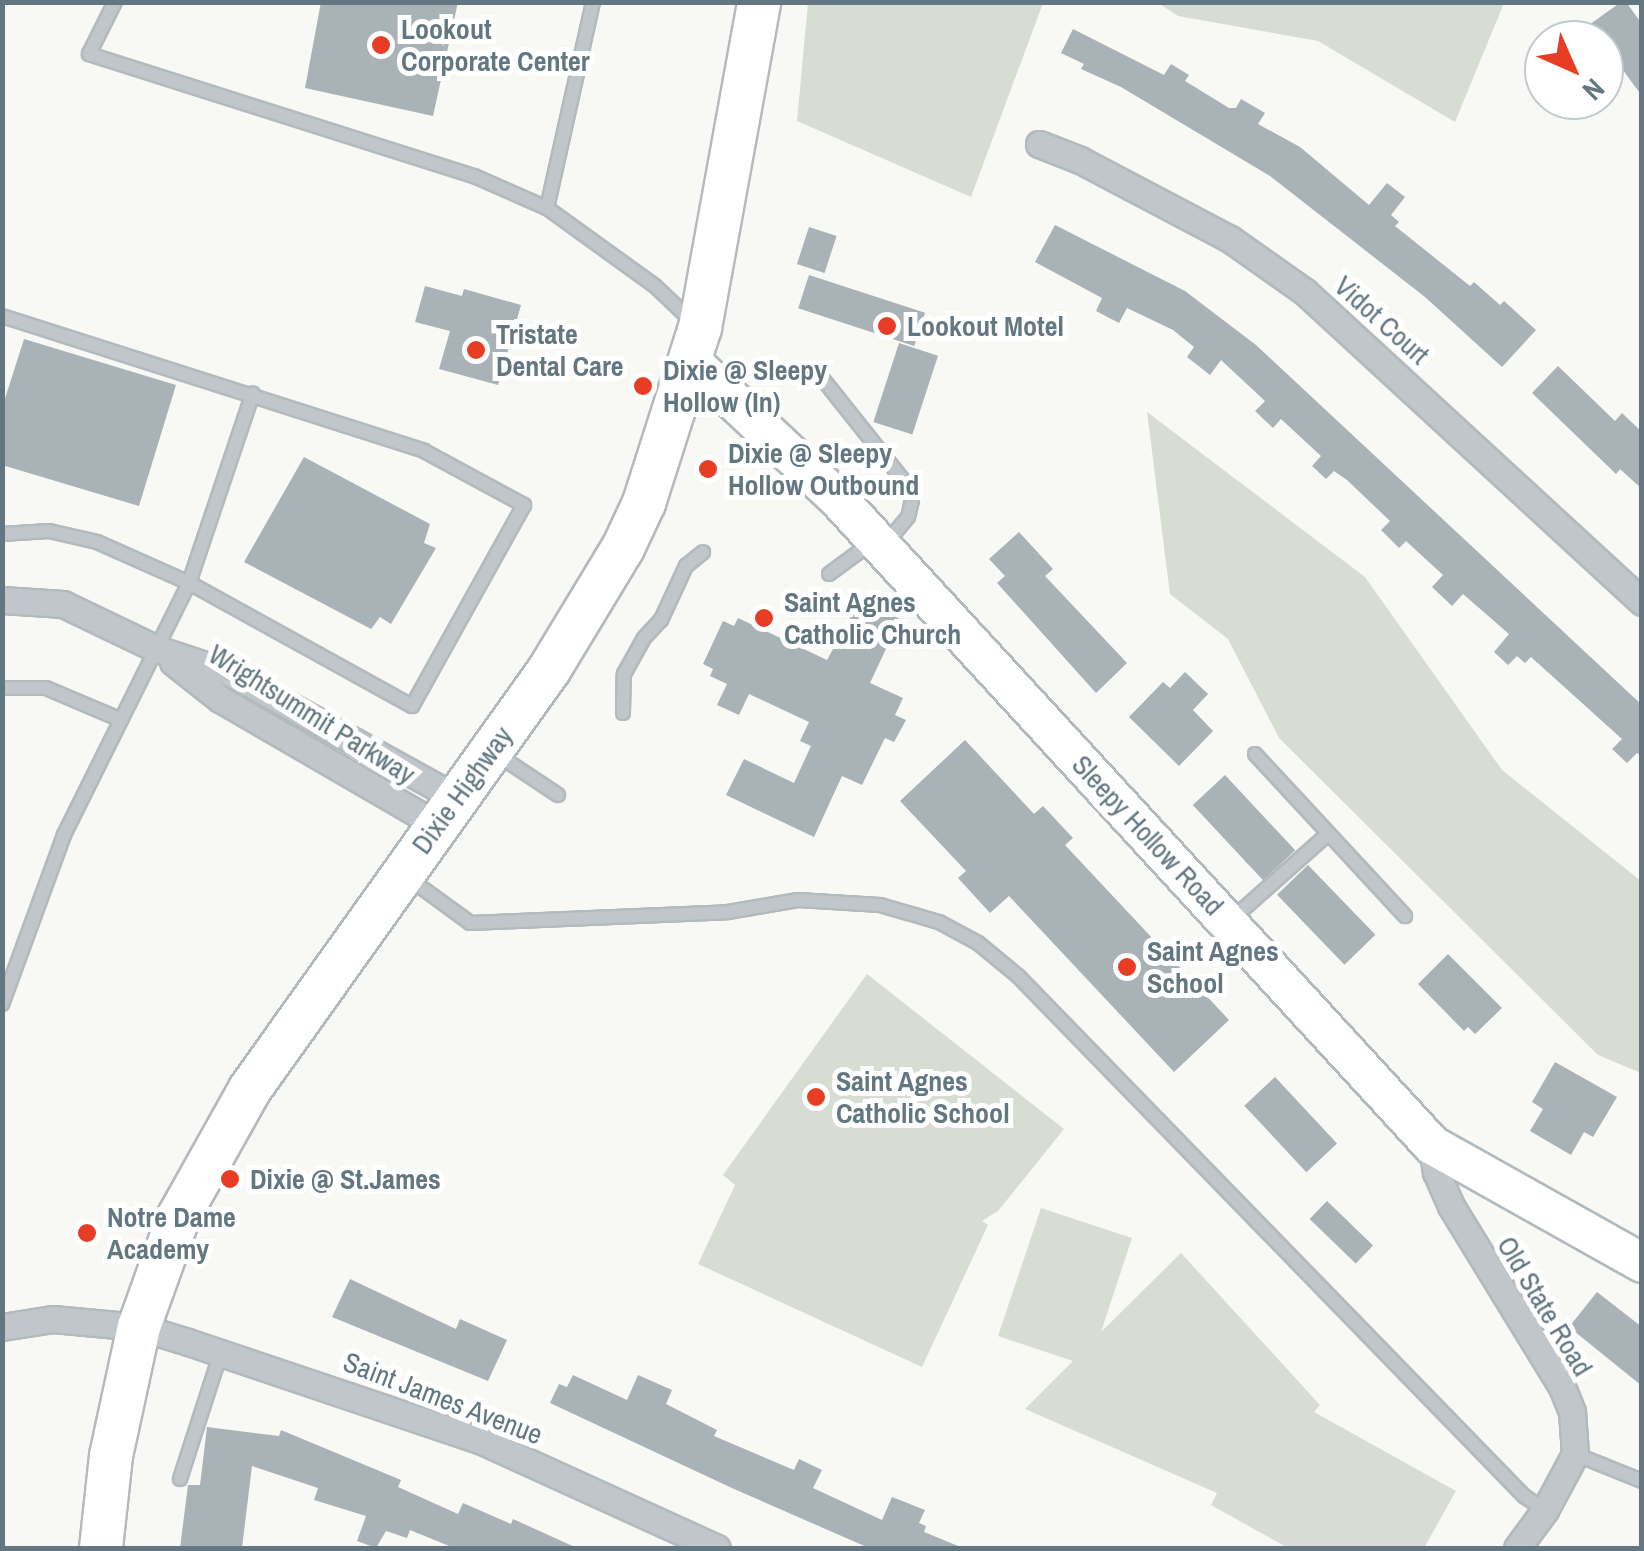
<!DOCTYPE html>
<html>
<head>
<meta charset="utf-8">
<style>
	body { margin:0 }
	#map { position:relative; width:1644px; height:1551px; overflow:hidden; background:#f8f8f5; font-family:"Archivo Narrow",sans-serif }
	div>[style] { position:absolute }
	.green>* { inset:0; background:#d8ddd4 }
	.building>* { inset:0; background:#a8b2b7; transform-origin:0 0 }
	.roads { filter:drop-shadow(2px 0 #b3babe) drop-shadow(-2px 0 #b3babe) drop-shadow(0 2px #b3babe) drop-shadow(0 -2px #b3babe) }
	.lane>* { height:12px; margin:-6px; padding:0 6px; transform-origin:6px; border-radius:6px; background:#c0c6c9 }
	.street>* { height:25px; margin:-12.5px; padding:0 12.5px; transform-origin:12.5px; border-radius:12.5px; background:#c0c6c9 }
	.secondary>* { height:38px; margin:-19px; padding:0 19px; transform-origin:19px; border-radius:19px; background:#fff }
	.primary>* { height:42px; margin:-21px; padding:0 21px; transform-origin:21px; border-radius:21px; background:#fff }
	.dots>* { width:28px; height:28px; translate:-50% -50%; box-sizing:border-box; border:5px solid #fff; border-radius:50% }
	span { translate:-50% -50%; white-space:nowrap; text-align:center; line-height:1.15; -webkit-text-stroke:10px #fff; paint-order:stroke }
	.poi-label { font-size:28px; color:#627781; font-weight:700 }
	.left { translate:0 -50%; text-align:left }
	.street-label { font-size:28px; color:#627781 }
	.frame { position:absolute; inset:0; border:5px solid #627781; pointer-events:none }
	.north { position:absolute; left:1524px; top:20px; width:100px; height:100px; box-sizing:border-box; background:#fff; border:2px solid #c0c9cd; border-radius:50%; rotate:135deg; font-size:28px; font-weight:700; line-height:40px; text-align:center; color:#627781 }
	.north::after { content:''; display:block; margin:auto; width:35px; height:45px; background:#e83d25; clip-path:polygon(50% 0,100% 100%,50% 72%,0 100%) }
</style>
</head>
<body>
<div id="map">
	<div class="green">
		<div style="clip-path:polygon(808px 3px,1043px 3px,971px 197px,797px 121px)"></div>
		<div style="clip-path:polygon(1158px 3px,1504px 3px,1455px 122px,1318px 41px,1178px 16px)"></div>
		<div style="clip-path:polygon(1147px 412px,1365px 577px,1502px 770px,1641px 881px,1641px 1073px,1598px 1055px,1279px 738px,1228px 639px,1170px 594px)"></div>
		<div style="clip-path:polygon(867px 974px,1064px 1129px,998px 1211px,982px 1221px,988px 1225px,922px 1367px,698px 1264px,735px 1185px,723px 1175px)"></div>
		<div style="clip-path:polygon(1041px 1208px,1132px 1238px,1101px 1332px,1181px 1253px,1320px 1405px,1314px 1412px,1456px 1491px,1424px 1548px,1288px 1548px,1211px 1505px,1217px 1493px,1025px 1409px,1073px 1361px,998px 1336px)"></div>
	</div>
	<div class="building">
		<div style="clip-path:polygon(321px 2px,458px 2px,433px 116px,305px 88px)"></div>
		<div style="clip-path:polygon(1621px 2px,1626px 2px,1642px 24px,1642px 96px,1620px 66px,1604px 77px,1604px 40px,1568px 40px)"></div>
		<div style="clip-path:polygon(1073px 29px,1164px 75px,1171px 64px,1189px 75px,1185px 81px,1229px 108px,1236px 108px,1241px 99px,1265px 113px,1258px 124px,1300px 147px,1369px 205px,1387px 183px,1405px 197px,1391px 215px,1399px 222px,1395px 226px,1470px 286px,1474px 282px,1500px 305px,1504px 301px,1536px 330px,1502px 367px,1425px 297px,1270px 176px,1121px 87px,1081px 69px,1084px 64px,1061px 53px)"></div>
		<div style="clip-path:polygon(1055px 225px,1185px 291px,1256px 345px,1642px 705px,1642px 756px,1637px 753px,1627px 763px,1612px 749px,1622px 739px,1531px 657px,1525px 663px,1517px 656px,1508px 665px,1494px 652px,1509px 634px,1463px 594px,1452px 606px,1432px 587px,1443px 575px,1406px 541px,1399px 548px,1381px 530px,1390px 521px,1347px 480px,1334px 471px,1326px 479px,1312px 466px,1321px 456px,1281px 419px,1273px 428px,1255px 411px,1265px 401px,1221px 360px,1210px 375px,1187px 357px,1194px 347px,1173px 330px,1127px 308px,1119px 323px,1096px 311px,1102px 298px,1035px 262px)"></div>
		<div style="left:809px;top:227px;width:29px;height:39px;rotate:18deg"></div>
		<div style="left:809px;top:275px;width:122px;height:35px;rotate:18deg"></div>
		<div style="clip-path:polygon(425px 286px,462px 296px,464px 289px,521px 305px,498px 385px,439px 369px,450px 331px,415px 322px)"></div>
		<div style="clip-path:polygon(24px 339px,176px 385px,139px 506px,2px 465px,2px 408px)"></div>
		<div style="left:899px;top:343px;width:41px;height:83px;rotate:18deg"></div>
		<div style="clip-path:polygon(1558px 366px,1615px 421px,1622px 413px,1642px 432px,1642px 489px,1620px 469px,1616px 474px,1532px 393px)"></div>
		<div style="clip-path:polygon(304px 457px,430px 524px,424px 543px,436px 548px,391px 624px,380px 617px,371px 629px,244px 562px)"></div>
		<div style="clip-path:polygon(1019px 532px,1053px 569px,1045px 576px,1127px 663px,1096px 693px,997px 583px,1005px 576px,989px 559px)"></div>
		<div style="clip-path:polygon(860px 600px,900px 619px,870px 683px,903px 698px,895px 715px,906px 720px,894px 742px,885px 738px,862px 785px,842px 776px,814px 837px,726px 795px,744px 759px,794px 783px,811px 746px,800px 741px,809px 722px,749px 694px,739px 715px,717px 705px,727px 684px,710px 676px,713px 669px,703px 664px,723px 621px,734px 626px,738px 618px,827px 660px)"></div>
		<div style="clip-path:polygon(1185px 672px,1208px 694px,1193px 710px,1213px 731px,1179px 766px,1129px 717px,1163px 682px,1170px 688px)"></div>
		<div style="clip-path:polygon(965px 740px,1034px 814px,1043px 806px,1073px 838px,1065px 845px,1229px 1020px,1174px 1072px,1009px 896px,990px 913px,958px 878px,966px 871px,900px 801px)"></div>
		<div style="left:1225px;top:775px;width:103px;height:44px;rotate:47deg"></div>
		<div style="left:1308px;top:865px;width:97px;height:43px;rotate:46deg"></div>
		<div style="clip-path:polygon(1448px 954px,1502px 1008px,1475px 1034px,1468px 1027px,1464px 1031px,1418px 984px)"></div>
		<div style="clip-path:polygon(1555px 1062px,1617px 1097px,1593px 1137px,1584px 1132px,1571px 1155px,1530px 1131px,1543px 1109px,1532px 1102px)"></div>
		<div style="left:1275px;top:1077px;width:91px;height:42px;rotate:47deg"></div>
		<div style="left:1327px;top:1201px;width:64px;height:25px;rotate:44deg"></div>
		<div style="clip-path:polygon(350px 1279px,456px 1329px,460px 1319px,507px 1340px,488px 1381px,332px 1317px)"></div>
		<div style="clip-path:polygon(1597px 1292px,1642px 1327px,1642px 1386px,1569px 1327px)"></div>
		<div style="clip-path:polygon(573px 1375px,627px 1400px,638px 1375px,672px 1390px,666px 1404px,717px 1430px,714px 1436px,794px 1470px,799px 1459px,822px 1470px,813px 1488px,882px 1520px,892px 1497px,925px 1510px,919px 1523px,926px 1526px,924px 1532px,963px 1548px,869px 1548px,734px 1489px,550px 1403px,559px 1384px,567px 1387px)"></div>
		<div style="clip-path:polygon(207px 1427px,279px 1436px,281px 1430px,401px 1480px,398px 1487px,458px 1514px,463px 1503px,511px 1524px,513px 1519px,577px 1548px,454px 1548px,410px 1530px,407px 1538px,386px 1531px,376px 1548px,357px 1541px,366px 1516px,314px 1500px,318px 1488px,252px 1466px,242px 1548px,180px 1548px,188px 1485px,200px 1485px)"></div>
	</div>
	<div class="roads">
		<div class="lane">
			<div style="left:115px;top:2px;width:58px;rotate:116.6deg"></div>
			<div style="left:89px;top:54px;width:404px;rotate:17.6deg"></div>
			<div style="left:474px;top:176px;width:80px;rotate:23.7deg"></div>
			<div style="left:547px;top:208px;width:133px;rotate:35.8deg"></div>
			<div style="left:655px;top:286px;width:50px;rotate:43.4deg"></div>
			<div style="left:547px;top:208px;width:211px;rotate:-77.4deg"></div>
			<div style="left:2px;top:316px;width:443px;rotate:17.7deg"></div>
			<div style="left:424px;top:451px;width:114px;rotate:28.4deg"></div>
			<div style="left:524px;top:505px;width:230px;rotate:119.1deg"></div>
			<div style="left:412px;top:706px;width:255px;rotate:-151.1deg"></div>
			<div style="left:189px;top:583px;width:281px;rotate:116.4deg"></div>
			<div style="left:64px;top:835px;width:180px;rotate:110.1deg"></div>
			<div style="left:814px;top:368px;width:151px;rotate:51.5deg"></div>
			<div style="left:908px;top:486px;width:15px;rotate:74deg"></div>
			<div style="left:912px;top:500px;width:17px;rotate:103deg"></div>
			<div style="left:908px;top:517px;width:38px;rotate:130deg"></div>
			<div style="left:2px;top:534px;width:47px;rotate:-3.7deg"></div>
			<div style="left:49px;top:531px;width:49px;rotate:12.9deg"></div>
			<div style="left:97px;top:542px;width:101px;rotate:24deg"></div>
			<div style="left:189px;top:583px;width:200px;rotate:-71.4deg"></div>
			<div style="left:829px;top:574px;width:52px;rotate:-36.4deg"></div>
			<div style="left:2px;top:688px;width:44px"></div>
			<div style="left:46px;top:688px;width:79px;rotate:23deg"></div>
			<div style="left:623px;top:713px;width:39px;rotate:-89deg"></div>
			<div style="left:624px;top:674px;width:41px;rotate:-60.9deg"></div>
			<div style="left:644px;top:638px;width:25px;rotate:-47deg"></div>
			<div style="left:661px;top:620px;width:60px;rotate:-65.2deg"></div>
			<div style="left:686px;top:566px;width:22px;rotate:-39deg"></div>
			<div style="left:1255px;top:754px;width:221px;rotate:47.2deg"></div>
			<div style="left:498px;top:755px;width:72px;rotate:33.7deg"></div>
			<div style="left:407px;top:877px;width:78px;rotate:36.1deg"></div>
			<div style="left:470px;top:923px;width:258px;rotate:-2.4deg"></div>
			<div style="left:728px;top:912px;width:71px;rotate:-9.7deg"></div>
			<div style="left:798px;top:900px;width:82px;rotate:3.5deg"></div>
			<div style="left:880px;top:905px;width:61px;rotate:16.1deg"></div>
			<div style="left:939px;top:922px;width:44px;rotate:28.3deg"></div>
			<div style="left:978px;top:943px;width:52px;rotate:39.5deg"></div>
			<div style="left:1018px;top:976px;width:726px;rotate:45.78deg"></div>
			<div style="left:1524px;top:1496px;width:25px;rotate:34deg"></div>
			<div style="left:1231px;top:920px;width:130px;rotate:-41.6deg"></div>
			<div style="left:1575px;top:1454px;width:72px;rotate:21.9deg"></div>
			<div style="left:180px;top:1479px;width:133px;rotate:-72.1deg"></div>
		</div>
		<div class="street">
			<div style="left:1039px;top:144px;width:44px;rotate:21.3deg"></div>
			<div style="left:1080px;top:160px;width:170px;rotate:27.8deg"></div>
			<div style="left:1230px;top:239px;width:92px;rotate:35.2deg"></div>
			<div style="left:1305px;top:292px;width:458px;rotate:42.6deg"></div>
			<div style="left:2px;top:600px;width:61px;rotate:3.8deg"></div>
			<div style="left:63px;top:604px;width:104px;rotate:25.6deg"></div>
			<div style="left:157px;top:649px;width:79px;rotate:18.4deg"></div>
			<div style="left:232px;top:674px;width:257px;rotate:28.9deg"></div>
			<div style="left:173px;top:662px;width:60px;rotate:38.2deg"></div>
			<div style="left:220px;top:699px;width:251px;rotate:30.1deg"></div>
			<div style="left:1432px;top:1145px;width:27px;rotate:82deg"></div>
			<div style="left:1436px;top:1172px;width:37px;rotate:66deg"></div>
			<div style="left:1451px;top:1206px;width:212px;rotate:58.5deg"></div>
			<div style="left:1562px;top:1387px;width:27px;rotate:68deg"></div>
			<div style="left:1572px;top:1412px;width:42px;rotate:85.9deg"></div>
			<div style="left:1575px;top:1454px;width:64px;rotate:118.2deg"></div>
			<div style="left:1545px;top:1510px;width:47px;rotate:126.4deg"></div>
			<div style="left:2px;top:1327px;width:52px;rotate:-8.9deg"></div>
			<div style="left:53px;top:1319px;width:86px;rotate:5.3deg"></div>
			<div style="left:139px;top:1327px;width:51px;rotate:17deg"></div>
			<div style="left:188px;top:1342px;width:310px;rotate:18.6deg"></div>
			<div style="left:482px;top:1441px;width:258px;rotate:24.5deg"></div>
		</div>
		<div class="secondary">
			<div style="left:690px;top:360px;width:206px;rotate:43.2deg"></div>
			<div style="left:840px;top:501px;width:875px;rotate:47.41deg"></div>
			<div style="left:1432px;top:1145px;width:241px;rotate:29.3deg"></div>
		</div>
		<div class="primary">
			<div style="left:101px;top:1548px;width:93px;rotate:-83.8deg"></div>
			<div style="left:111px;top:1456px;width:132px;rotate:-77.8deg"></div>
			<div style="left:139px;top:1327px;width:118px;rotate:-70.2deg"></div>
			<div style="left:179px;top:1216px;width:145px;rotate:-60.8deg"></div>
			<div style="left:250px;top:1089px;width:515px;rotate:-54.49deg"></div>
			<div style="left:549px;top:670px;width:143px;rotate:-58.8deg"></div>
			<div style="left:623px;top:548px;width:50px;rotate:-65deg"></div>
			<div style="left:644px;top:503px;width:184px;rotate:-72.3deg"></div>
			<div style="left:700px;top:328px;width:331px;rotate:-79.7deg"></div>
		</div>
	</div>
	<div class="dots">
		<div style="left:381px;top:45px;background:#e83d25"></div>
		<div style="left:887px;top:326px;background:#e83d25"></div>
		<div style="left:476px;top:350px;background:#e83d25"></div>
		<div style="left:643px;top:386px;background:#e83d25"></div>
		<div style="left:708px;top:469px;background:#e83d25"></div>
		<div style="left:764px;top:618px;background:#e83d25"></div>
		<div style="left:1127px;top:967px;background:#e83d25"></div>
		<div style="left:816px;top:1097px;background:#e83d25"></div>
		<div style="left:230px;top:1179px;background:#e83d25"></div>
		<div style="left:87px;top:1233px;background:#e83d25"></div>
	</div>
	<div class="poi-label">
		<span class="left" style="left:401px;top:45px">Lookout<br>Corporate Center</span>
		<span class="left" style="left:907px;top:326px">Lookout Motel</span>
		<span class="left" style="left:496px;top:350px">Tristate<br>Dental Care</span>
		<span class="left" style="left:663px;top:386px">Dixie @ Sleepy<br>Hollow (In)</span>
		<span class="left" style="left:728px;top:469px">Dixie @ Sleepy<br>Hollow Outbound</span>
		<span class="left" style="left:784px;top:618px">Saint Agnes<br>Catholic Church</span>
		<span class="left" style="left:1147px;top:967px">Saint Agnes<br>School</span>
		<span class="left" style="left:836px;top:1097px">Saint Agnes<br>Catholic School</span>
		<span class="left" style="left:250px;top:1179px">Dixie @ St.James</span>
		<span class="left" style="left:107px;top:1233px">Notre Dame<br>Academy</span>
	</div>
	<div class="street-label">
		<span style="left:1382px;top:320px;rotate:42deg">Vidot Court</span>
		<span style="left:312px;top:714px;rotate:32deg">Wrightsummit Parkway</span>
		<span style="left:462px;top:790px;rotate:-54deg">Dixie Highway</span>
		<span style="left:1148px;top:835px;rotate:47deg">Sleepy Hollow Road</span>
		<span style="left:1545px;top:1306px;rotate:59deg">Old State Road</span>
		<span style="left:443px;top:1398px;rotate:21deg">Saint James Avenue</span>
	</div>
	<div class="frame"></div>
	<div class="north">N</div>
</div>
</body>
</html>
